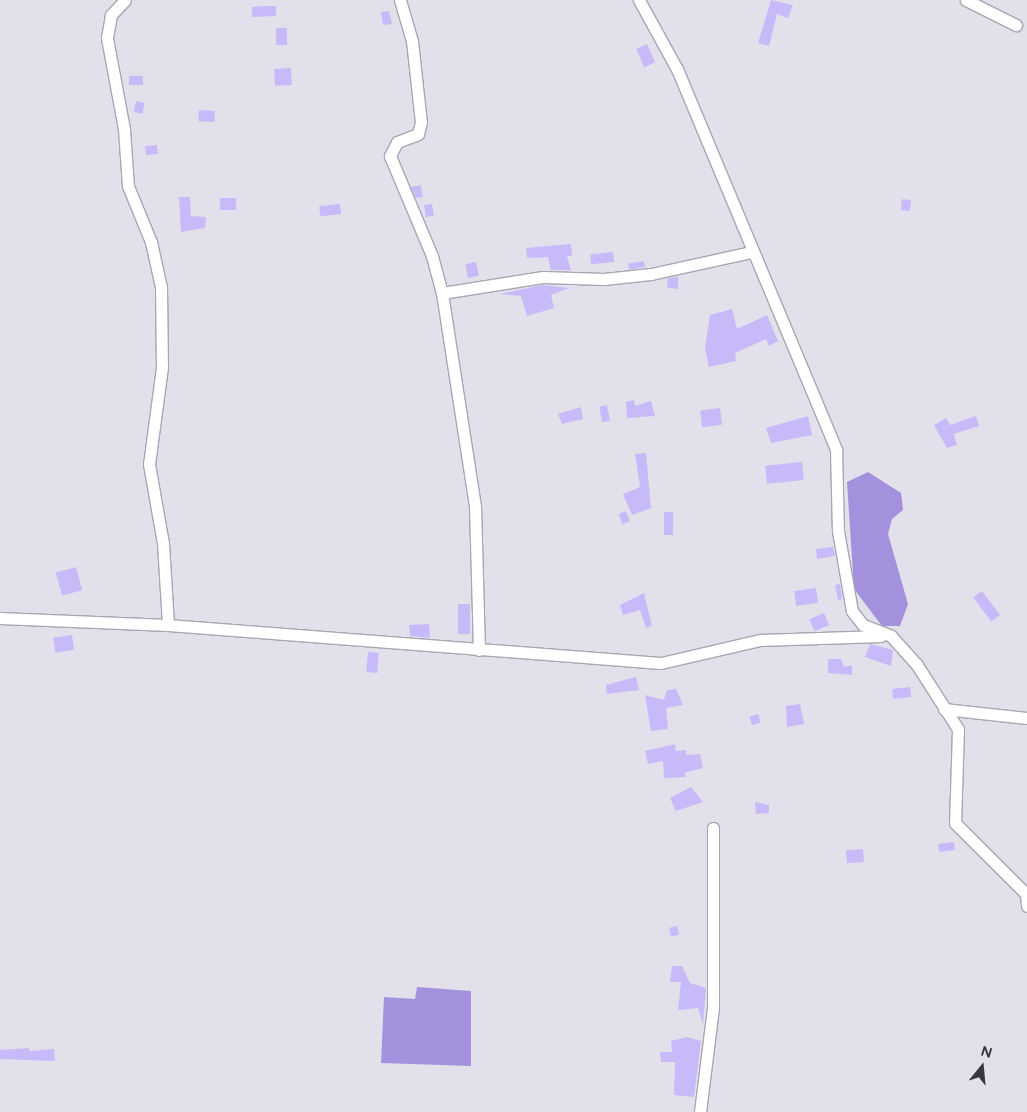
<!DOCTYPE html>
<html>
<head>
<meta charset="utf-8">
<style>
	body { margin:0 }
	#map { position:relative; width:1027px; height:1112px; overflow:hidden; background:#e2e0ea; font-family:Figtree,sans-serif }
	div>[style] { position:absolute }
	.water>* { inset:0; background:#a491dd }
	.building>* { inset:0; background:#c8baf9; transform-origin:0 0 }
	.roads { filter:drop-shadow(1px 0 #a8a6b0) drop-shadow(-1px 0 #a8a6b0) drop-shadow(0 1px #a8a6b0) drop-shadow(0 -1px #a8a6b0) }
	.minor>* { height:11px; margin:-5.5px; padding:0 5.5px; transform-origin:5.5px; border-radius:5.5px; background:#fff }
	span { translate:-50% -50%; white-space:nowrap; text-align:center; line-height:1.15; -webkit-text-stroke:4px #e2e0ea; paint-order:stroke }
	.north { position:absolute; left:957px; top:1042px; width:50px; height:50px; -webkit-text-stroke:4px #e2e0ea; paint-order:stroke; rotate:17deg; font-size:14px; font-weight:700; line-height:20px; text-align:center; color:#38383c }
	.north::after { content:''; display:block; margin:auto; width:18px; height:22px; background:#38383c; clip-path:polygon(50% 0,100% 100%,50% 72%,0 100%) }
</style>
</head>
<body>
<div id="map">
	<div class="water">
		<div style="clip-path:polygon(868px 472px,901px 493px,903px 510px,892px 519px,888px 534px,908px 604px,900px 626px,882px 626px,854px 589px,847px 482px)"></div>
		<div style="clip-path:polygon(417px 987px,471px 991px,471px 1066px,381px 1063px,384px 997px,415px 999px)"></div>
	</div>
	<div class="building">
		<div style="clip-path:polygon(771px 0,793px 5px,788px 18px,777px 14px,769px 46px,758px 43px)"></div>
		<div style="clip-path:polygon(266px 6px,276px 6px,276px 16px,252px 17px,252px 7px)"></div>
		<div style="clip-path:polygon(389px 11px,392px 24px,383px 25px,381px 12px)"></div>
		<div style="left:276px;top:28px;width:11px;height:17px"></div>
		<div style="left:647px;top:44px;width:20px;height:12px;rotate:66deg"></div>
		<div style="left:291px;top:68px;width:17px;height:17px;rotate:87deg"></div>
		<div style="left:129px;top:76px;width:14px;height:9px"></div>
		<div style="left:136px;top:101px;width:9px;height:11px;rotate:13deg"></div>
		<div style="left:199px;top:110px;width:16px;height:11px;rotate:4deg"></div>
		<div style="left:157px;top:145px;width:9px;height:12px;rotate:84deg"></div>
		<div style="clip-path:polygon(421px 185px,423px 197px,416px 198px,411px 187px)"></div>
		<div style="clip-path:polygon(179px 197px,190px 197px,191px 216px,206px 217px,205px 228px,181px 232px)"></div>
		<div style="left:220px;top:198px;width:16px;height:12px"></div>
		<div style="left:902px;top:199px;width:9px;height:11px;rotate:6deg"></div>
		<div style="left:340px;top:204px;width:10px;height:21px;rotate:84deg"></div>
		<div style="left:432px;top:204px;width:12px;height:8px;rotate:81deg"></div>
		<div style="clip-path:polygon(571px 244px,572px 256px,567px 256px,571px 270px,551px 270px,548px 257px,527px 258px,526px 248px)"></div>
		<div style="left:613px;top:252px;width:10px;height:23px;rotate:84deg"></div>
		<div style="left:644px;top:261px;width:6px;height:16px;rotate:81deg"></div>
		<div style="left:476px;top:262px;width:14px;height:11px;rotate:78deg"></div>
		<div style="clip-path:polygon(678px 277px,678px 289px,667px 288px,668px 278px)"></div>
		<div style="clip-path:polygon(543px 285px,569px 288px,551px 295px,554px 308px,527px 316px,521px 296px,500px 294px)"></div>
		<div style="clip-path:polygon(732px 309px,737px 329px,767px 315px,778px 341px,769px 346px,766px 339px,735px 353px,736px 361px,709px 367px,705px 348px,710px 315px)"></div>
		<div style="clip-path:polygon(634px 400px,635px 406px,651px 401px,655px 416px,627px 418px,626px 402px)"></div>
		<div style="left:607px;top:405px;width:16px;height:8px;rotate:79deg"></div>
		<div style="clip-path:polygon(581px 407px,583px 419px,562px 424px,558px 414px)"></div>
		<div style="left:720px;top:408px;width:17px;height:20px;rotate:83deg"></div>
		<div style="clip-path:polygon(808px 416px,812px 435px,771px 443px,766px 428px)"></div>
		<div style="clip-path:polygon(976px 416px,979px 426px,954px 434px,957px 445px,947px 448px,934px 425px,946px 418px,950px 425px)"></div>
		<div style="clip-path:polygon(646px 453px,651px 508px,632px 515px,623px 494px,640px 487px,635px 454px)"></div>
		<div style="left:802px;top:462px;width:18px;height:37px;rotate:84deg"></div>
		<div style="left:626px;top:511px;width:11px;height:8px;rotate:68deg"></div>
		<div style="left:664px;top:512px;width:9px;height:23px"></div>
		<div style="clip-path:polygon(833px 547px,835px 556px,817px 559px,816px 549px)"></div>
		<div style="left:76px;top:567px;width:24px;height:21px;rotate:75deg"></div>
		<div style="clip-path:polygon(840px 584px,842px 599px,838px 600px,835px 585px)"></div>
		<div style="left:816px;top:588px;width:15px;height:22px;rotate:82deg"></div>
		<div style="left:982px;top:591px;width:30px;height:11px;rotate:53deg"></div>
		<div style="clip-path:polygon(644px 593px,652px 626px,646px 628px,640px 610px,623px 615px,620px 605px)"></div>
		<div style="left:458px;top:604px;width:12px;height:30px"></div>
		<div style="left:824px;top:613px;width:13px;height:16px;rotate:67deg"></div>
		<div style="clip-path:polygon(429px 624px,430px 638px,410px 636px,409px 625px)"></div>
		<div style="left:72px;top:635px;width:15px;height:19px;rotate:82deg"></div>
		<div style="clip-path:polygon(870px 644px,893px 650px,891px 666px,865px 657px)"></div>
		<div style="left:368px;top:652px;width:11px;height:20px;rotate:5deg"></div>
		<div style="clip-path:polygon(828px 659px,841px 659px,844px 667px,852px 665px,852px 675px,828px 673px)"></div>
		<div style="clip-path:polygon(636px 677px,639px 690px,607px 694px,606px 685px)"></div>
		<div style="left:910px;top:687px;width:10px;height:18px;rotate:84deg"></div>
		<div style="clip-path:polygon(676px 689px,683px 705px,666px 708px,668px 729px,651px 731px,645px 695px,664px 700px,667px 690px)"></div>
		<div style="clip-path:polygon(800px 704px,804px 724px,787px 727px,786px 706px)"></div>
		<div style="left:758px;top:714px;width:9px;height:9px;rotate:72deg"></div>
		<div style="clip-path:polygon(675px 744px,676px 751px,686px 750px,686px 755px,700px 754px,703px 768px,684px 773px,686px 777px,664px 778px,663px 761px,648px 764px,645px 751px)"></div>
		<div style="clip-path:polygon(691px 787px,703px 802px,676px 811px,670px 798px)"></div>
		<div style="clip-path:polygon(755px 802px,769px 805px,769px 813px,756px 814px)"></div>
		<div style="left:954px;top:842px;width:8px;height:16px;rotate:83deg"></div>
		<div style="left:863px;top:849px;width:13px;height:17px;rotate:86deg"></div>
		<div style="left:677px;top:926px;width:9px;height:8px;rotate:77deg"></div>
		<div style="clip-path:polygon(672px 966px,682px 966px,690px 983px,706px 988px,703px 1024px,698px 1008px,678px 1010px,681px 982px,670px 982px)"></div>
		<div style="clip-path:polygon(687px 1037px,701px 1041px,694px 1097px,674px 1095px,675px 1062px,661px 1062px,660px 1052px,672px 1052px,671px 1041px)"></div>
		<div style="clip-path:polygon(29px 1048px,29px 1051px,54px 1049px,55px 1061px,0 1059px,0 1050px)"></div>
	</div>
	<div class="roads">
		<div class="minor">
			<div style="left:125px;top:0;width:21px;rotate:133deg"></div>
			<div style="left:111px;top:15px;width:23px;rotate:100deg"></div>
			<div style="left:107px;top:38px;width:93px;rotate:79.4deg"></div>
			<div style="left:124px;top:129px;width:57px;rotate:86deg"></div>
			<div style="left:128px;top:186px;width:61px;rotate:67.7deg"></div>
			<div style="left:151px;top:242px;width:46px;rotate:77.5deg"></div>
			<div style="left:161px;top:287px;width:80px;rotate:89.3deg"></div>
			<div style="left:162px;top:367px;width:98px;rotate:97.6deg"></div>
			<div style="left:149px;top:464px;width:80px;rotate:80deg"></div>
			<div style="left:163px;top:543px;width:82px;rotate:86.5deg"></div>
			<div style="left:400px;top:0;width:43px;rotate:73.7deg"></div>
			<div style="left:412px;top:41px;width:81px;rotate:83.7deg"></div>
			<div style="left:421px;top:122px;width:12px;rotate:104deg"></div>
			<div style="left:418px;top:134px;width:22px;rotate:159deg"></div>
			<div style="left:397px;top:142px;width:16px;rotate:117deg"></div>
			<div style="left:390px;top:156px;width:108px;rotate:67.2deg"></div>
			<div style="left:432px;top:256px;width:38px;rotate:75deg"></div>
			<div style="left:442px;top:293px;width:216px;rotate:81.2deg"></div>
			<div style="left:475px;top:506px;width:144px;rotate:88.4deg"></div>
			<div style="left:639px;top:0;width:79px;rotate:61.2deg"></div>
			<div style="left:677px;top:69px;width:413px;rotate:67.3deg"></div>
			<div style="left:836px;top:450px;width:81px;rotate:88.6deg"></div>
			<div style="left:838px;top:531px;width:81px;rotate:80.1deg"></div>
			<div style="left:852px;top:611px;width:18px;rotate:52deg"></div>
			<div style="left:863px;top:625px;width:30px;rotate:21deg"></div>
			<div style="left:891px;top:636px;width:39px;rotate:48deg"></div>
			<div style="left:917px;top:665px;width:76px;rotate:57.4deg"></div>
			<div style="left:958px;top:729px;width:94px;rotate:91.8deg"></div>
			<div style="left:955px;top:823px;width:100px;rotate:45deg"></div>
			<div style="left:1026px;top:894px;width:12px;rotate:85deg"></div>
			<div style="left:966px;top:0;width:56px;rotate:26.6deg"></div>
			<div style="left:442px;top:293px;width:102px;rotate:-9deg"></div>
			<div style="left:543px;top:277px;width:61px;rotate:1.9deg"></div>
			<div style="left:604px;top:279px;width:47px;rotate:-6.1deg"></div>
			<div style="left:651px;top:274px;width:102px;rotate:-12.4deg"></div>
			<div style="left:0;top:618px;width:168px;rotate:2.4deg"></div>
			<div style="left:168px;top:625px;width:494px;rotate:4.4deg"></div>
			<div style="left:661px;top:663px;width:102px;rotate:-13.1deg"></div>
			<div style="left:760px;top:640px;width:121px;rotate:-1.9deg"></div>
			<div style="left:944px;top:709px;width:83px;rotate:6.2deg"></div>
			<div style="left:700px;top:1112px;width:105px;rotate:-82.9deg"></div>
			<div style="left:713px;top:1008px;width:180px;rotate:-90deg"></div>
		</div>
	</div>
	<div class="north">N</div>
</div>
</body>
</html>
